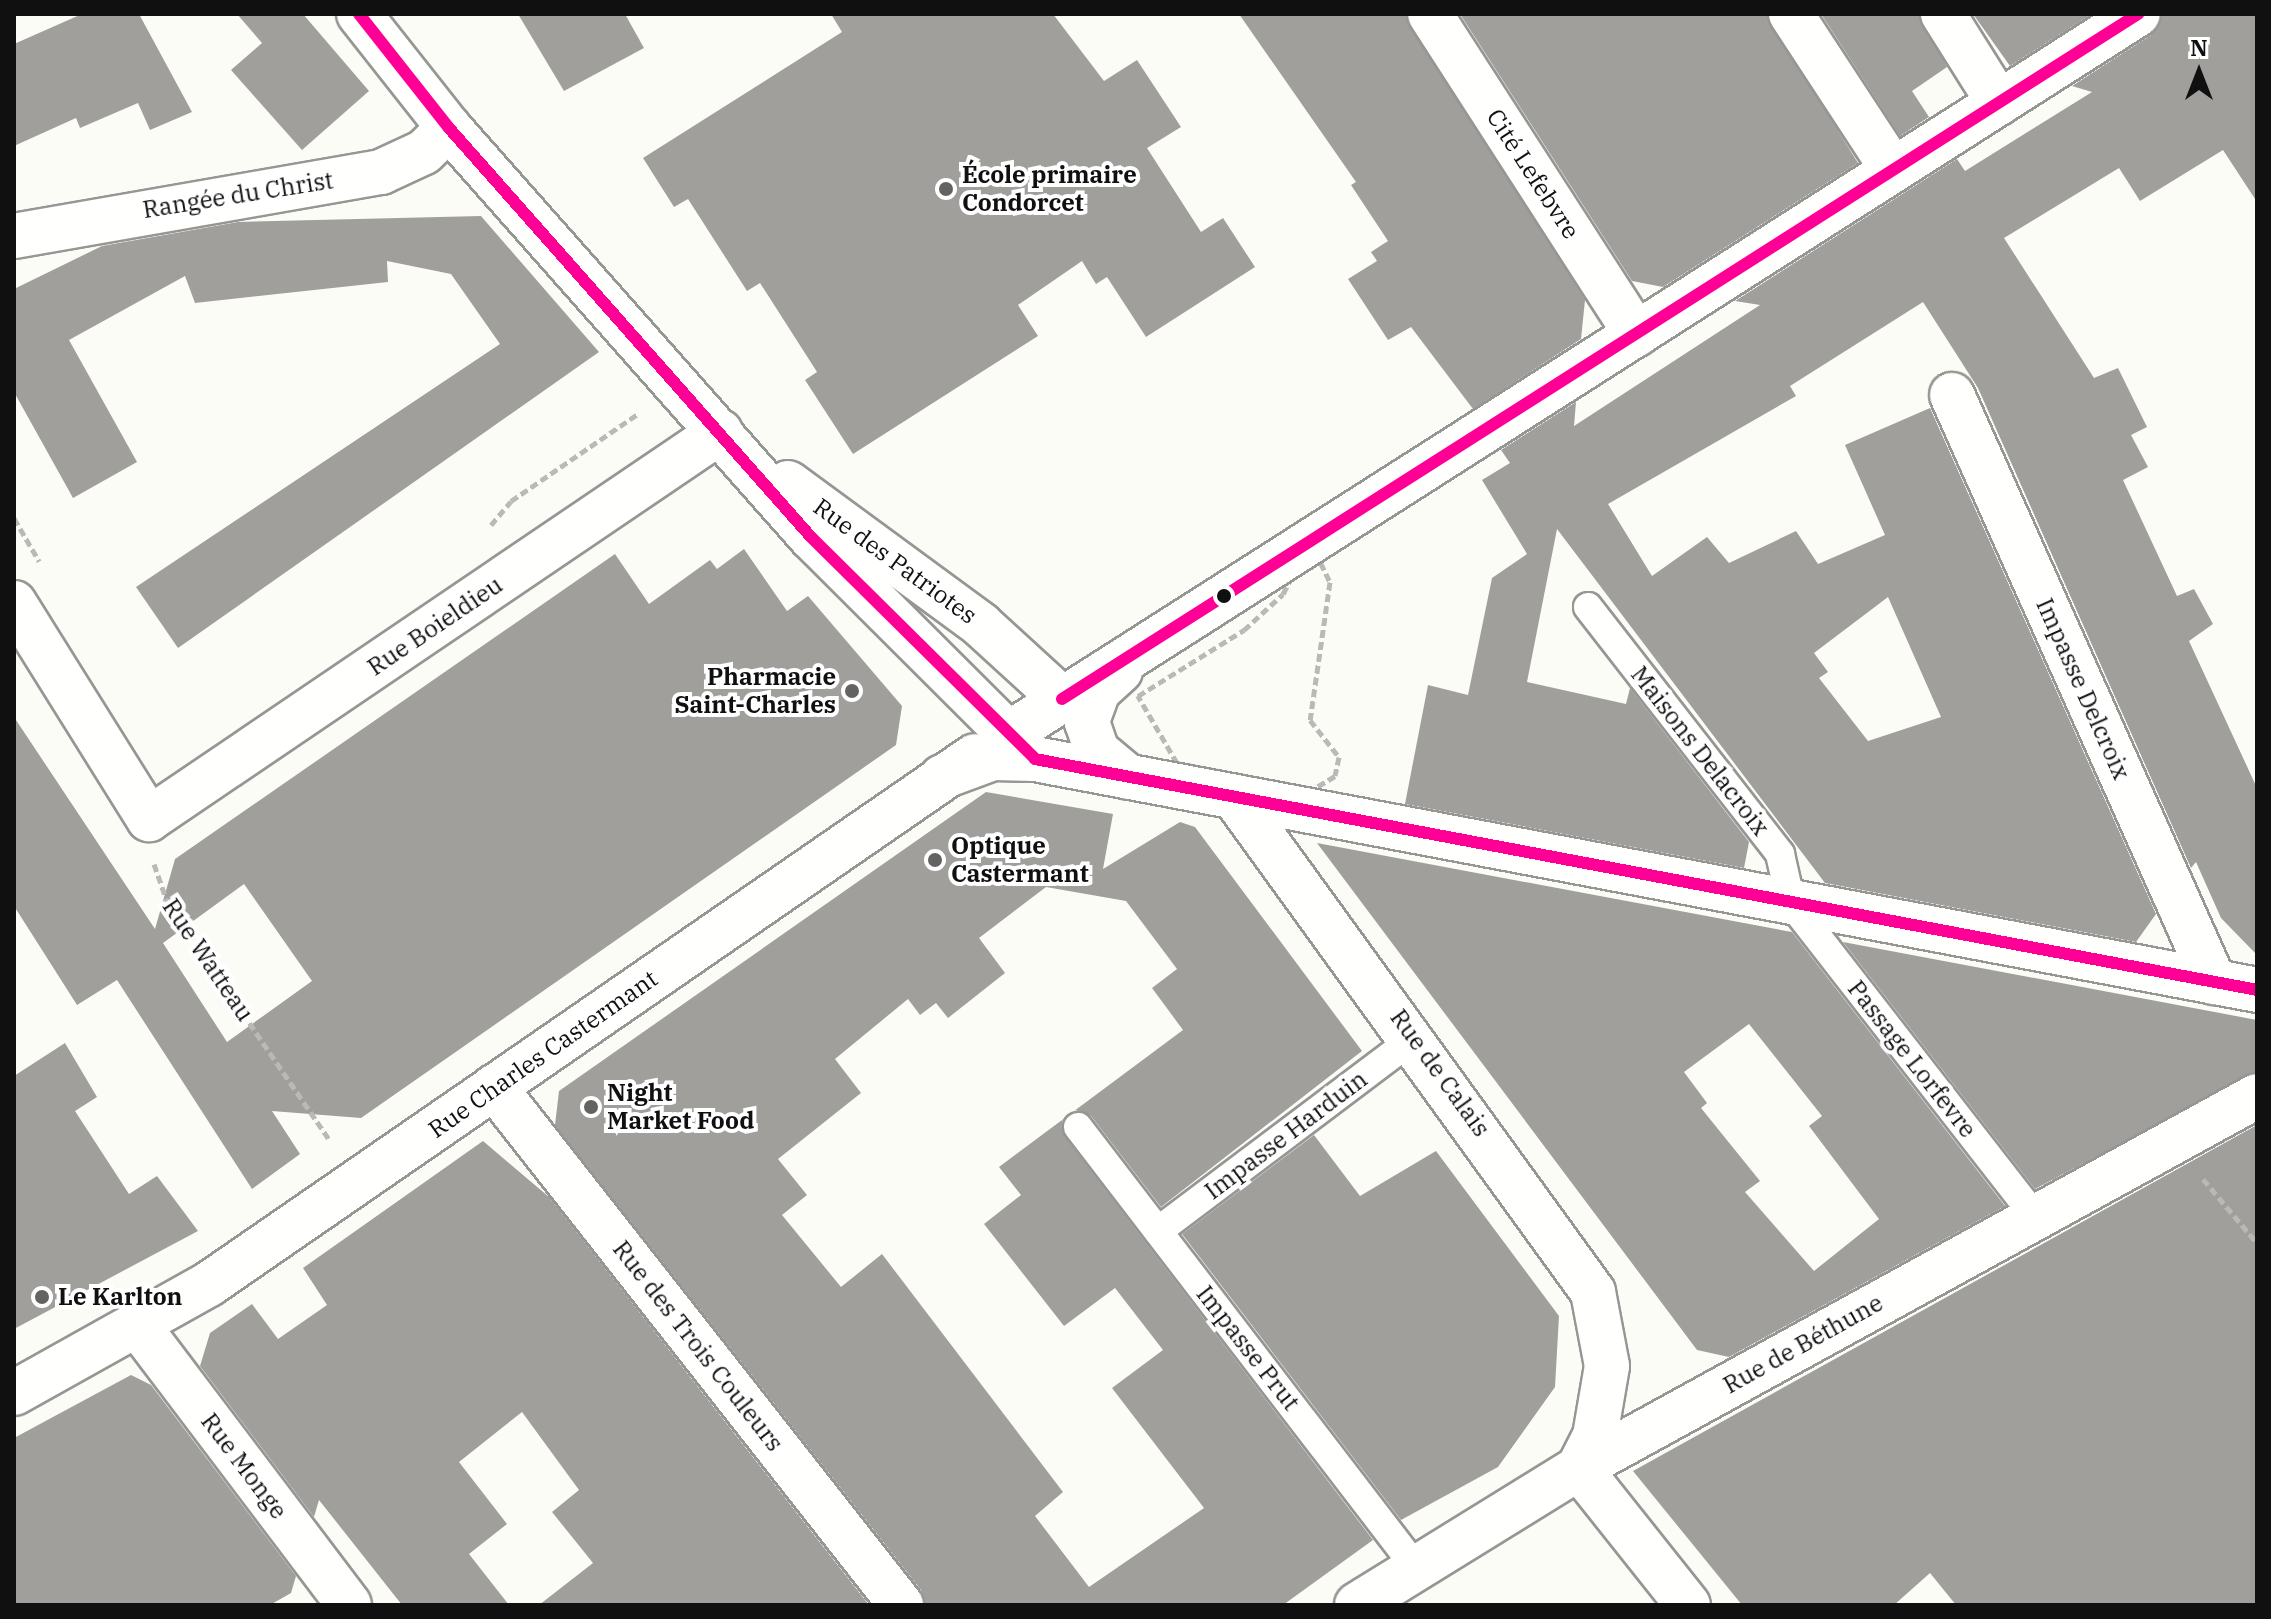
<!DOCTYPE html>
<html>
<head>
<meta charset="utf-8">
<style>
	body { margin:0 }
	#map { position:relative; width:2271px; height:1619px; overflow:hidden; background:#fcfcf7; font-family:"IBM Plex Serif",serif }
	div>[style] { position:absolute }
	.building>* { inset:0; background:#a09f9c }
	.path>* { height:5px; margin-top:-2.5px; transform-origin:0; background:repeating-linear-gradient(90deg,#b9b9b8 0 8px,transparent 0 12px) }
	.roads { filter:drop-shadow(2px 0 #969694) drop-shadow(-2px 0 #969694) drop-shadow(0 2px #969694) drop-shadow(0 -2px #969694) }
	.service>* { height:28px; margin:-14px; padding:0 14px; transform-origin:14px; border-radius:14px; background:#fffffe }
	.minor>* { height:44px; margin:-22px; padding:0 22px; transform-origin:22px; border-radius:22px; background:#fffffe }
	.tertiary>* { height:44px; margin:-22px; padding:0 22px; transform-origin:22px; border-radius:22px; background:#fffffe }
	.bus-1>* { height:12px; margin:-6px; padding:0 6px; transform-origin:6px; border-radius:6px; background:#ff0096 }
	.dots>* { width:22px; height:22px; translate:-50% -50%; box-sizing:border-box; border:4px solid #fff; border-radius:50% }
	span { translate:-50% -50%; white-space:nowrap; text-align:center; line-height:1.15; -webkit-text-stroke:8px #fff; paint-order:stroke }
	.street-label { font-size:24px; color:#101010 }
	.poi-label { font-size:24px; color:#101010; font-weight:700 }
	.left { translate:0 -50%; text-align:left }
	.right { translate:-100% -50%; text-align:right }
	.frame { position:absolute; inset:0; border:16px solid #101010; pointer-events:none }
	.north { position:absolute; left:2159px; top:32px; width:80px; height:80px; -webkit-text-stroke:6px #fff; paint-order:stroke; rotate:0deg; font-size:22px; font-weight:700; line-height:32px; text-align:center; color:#101010 }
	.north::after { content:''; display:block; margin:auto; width:28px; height:36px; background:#101010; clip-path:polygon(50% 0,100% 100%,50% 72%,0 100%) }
</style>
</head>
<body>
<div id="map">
	<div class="building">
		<div style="clip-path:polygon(82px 14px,139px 14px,192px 112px,150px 130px,138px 103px,80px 128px,76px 118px,14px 146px,14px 44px)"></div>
		<div style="clip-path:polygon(237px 14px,303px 14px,369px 91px,302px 150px,231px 70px,262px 43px)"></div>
		<div style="clip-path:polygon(518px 14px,625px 14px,644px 48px,564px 91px)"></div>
		<div style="clip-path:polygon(831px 14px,1053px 14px,1104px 81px,1137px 60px,1181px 127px,1147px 148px,1201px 232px,1223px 218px,1255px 267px,1146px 337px,1107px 277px,1096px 284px,1082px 261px,1018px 305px,1038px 336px,853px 454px,805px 380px,817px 372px,760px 283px,747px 291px,688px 199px,674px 207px,643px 158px,842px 32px)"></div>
		<div style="clip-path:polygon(1239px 14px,1405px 14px,1585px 300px,1581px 339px,1473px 409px,1411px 327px,1388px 340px,1348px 279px,1377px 261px,1371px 252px,1388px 241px,1351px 185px,1356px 182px)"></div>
		<div style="clip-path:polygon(1460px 14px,1766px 14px,1858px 163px,1663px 287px,1632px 281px)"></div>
		<div style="clip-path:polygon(1821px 14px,1918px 14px,1947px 67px,1912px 91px,1929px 117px,1900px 136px)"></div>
		<div style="clip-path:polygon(1973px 14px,2092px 14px,2010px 66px)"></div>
		<div style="clip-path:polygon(evenodd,2163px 14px,2257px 14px,2257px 202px,2223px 150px,2140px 201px,2119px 168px,2004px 238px,2094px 378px,2118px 368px,2147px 427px,2131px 435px,2148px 467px,2123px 480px,2177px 596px,2194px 589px,2213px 624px,2189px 641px,2257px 788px,2257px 955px,2221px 918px,2196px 862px,2191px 868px,1978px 388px,1923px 302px,1790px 386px,1796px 396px,1608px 504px,1652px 576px,1707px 537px,1729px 563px,1796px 531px,1818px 564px,1885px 535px,1845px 445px,1930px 408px,2156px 914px,2136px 942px,1825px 883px,1557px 529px,1527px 682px,1626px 704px,1630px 688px,1749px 842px,1744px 868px,1405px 804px,1428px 685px,1468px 695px,1492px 578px,1527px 554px,1482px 480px,1510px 463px,1501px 450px,1576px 402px,1574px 426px,1760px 305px,1735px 301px,1957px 159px,1965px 171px,2092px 92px,2072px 86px,2151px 35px,2163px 14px,1888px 597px,1941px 717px,1868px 741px,1819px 678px,1828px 672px,1814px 653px,1888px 597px)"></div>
		<div style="clip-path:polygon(481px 216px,599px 352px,178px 648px,136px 587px,500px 344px,451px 274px,387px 261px,388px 282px,195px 303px,185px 276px,69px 340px,137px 462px,73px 498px,14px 392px,14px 289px,102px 246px,238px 222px)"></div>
		<div style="clip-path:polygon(evenodd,744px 549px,787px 611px,808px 596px,902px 706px,896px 745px,361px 1118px,272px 1111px,300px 1154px,252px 1189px,117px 980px,77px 1005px,14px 906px,14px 717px,155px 929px,175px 859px,615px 554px,649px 604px,710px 560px,717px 569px,744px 549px,244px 884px,312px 981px,227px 1042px,163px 943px,244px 884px)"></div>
		<div style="clip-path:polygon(evenodd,986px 792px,1113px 814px,1103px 869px,1180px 822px,1195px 827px,1362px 1051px,1161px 1207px,1091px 1116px,1075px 1110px,1062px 1121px,1065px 1137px,1373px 1540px,1283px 1605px,925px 1605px,921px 1590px,555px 1125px,559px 1091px,986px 792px,1046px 887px,1126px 901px,1177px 969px,1152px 988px,1183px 1030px,999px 1167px,1021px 1195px,984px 1224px,1064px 1326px,1115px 1288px,1163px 1350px,1112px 1388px,1204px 1508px,1089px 1587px,1035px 1516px,1063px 1492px,882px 1254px,841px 1287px,782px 1215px,807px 1195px,778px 1159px,861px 1093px,835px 1059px,908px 999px,920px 1015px,936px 1003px,948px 1018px,1005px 973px,979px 938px,1046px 887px)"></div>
		<div style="clip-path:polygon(evenodd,1317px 843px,1792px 932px,2005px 1206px,1729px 1357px,1697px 1350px,1317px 843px,1749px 1024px,1822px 1116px,1809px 1126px,1879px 1219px,1814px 1271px,1745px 1192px,1760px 1181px,1701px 1108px,1707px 1103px,1684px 1072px,1749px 1024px)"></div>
		<div style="clip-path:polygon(1843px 942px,2257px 1020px,2257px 1071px,2035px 1189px)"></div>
		<div style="clip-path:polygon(65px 1043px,97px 1097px,75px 1111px,129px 1194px,157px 1176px,198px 1231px,14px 1329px,14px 1076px)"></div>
		<div style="clip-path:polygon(2257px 1125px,2257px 1605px,1956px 1605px,1930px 1573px,1894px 1605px,1742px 1605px,1633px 1471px)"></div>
		<div style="clip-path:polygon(1314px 1135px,1360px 1196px,1436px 1151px,1559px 1316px,1555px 1387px,1498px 1467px,1401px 1520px,1182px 1234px)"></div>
		<div style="clip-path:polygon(483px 1141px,549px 1197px,869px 1605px,539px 1605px,593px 1563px,552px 1512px,579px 1490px,522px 1412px,459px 1462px,507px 1524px,469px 1554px,509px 1605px,402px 1605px,319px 1500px,314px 1517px,200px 1366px,210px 1333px,252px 1304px,278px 1339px,327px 1305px,303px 1268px)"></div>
		<div style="clip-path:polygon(131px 1375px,151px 1385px,296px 1576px,291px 1593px,270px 1605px,14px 1605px,14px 1438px)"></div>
	</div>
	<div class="path">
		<div style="left:14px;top:518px;width:50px;rotate:59.8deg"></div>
		<div style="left:491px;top:525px;width:31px;rotate:-50deg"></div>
		<div style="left:511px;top:501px;width:155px;rotate:-34.5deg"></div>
		<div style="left:1310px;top:541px;width:46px;rotate:64deg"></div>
		<div style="left:1330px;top:582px;width:139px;rotate:98.2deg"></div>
		<div style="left:1310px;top:720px;width:47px;rotate:51.9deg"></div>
		<div style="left:1339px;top:757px;width:19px;rotate:102deg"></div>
		<div style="left:1335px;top:776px;width:26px;rotate:149deg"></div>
		<div style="left:1313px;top:789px;width:138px;rotate:-169.2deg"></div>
		<div style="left:1177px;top:763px;width:78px;rotate:-120.2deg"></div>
		<div style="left:1138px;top:696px;width:125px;rotate:-31.9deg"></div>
		<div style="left:1244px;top:630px;width:53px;rotate:-42.7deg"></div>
		<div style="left:1283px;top:594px;width:59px;rotate:-63deg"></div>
		<div style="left:154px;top:864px;width:42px;rotate:70.7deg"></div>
		<div style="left:168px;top:904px;width:287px;rotate:55.6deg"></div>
		<div style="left:2203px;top:1179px;width:84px;rotate:49.8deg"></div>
	</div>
	<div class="roads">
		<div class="service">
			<div style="left:1588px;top:607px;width:313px;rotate:52.1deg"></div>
			<div style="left:1780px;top:854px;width:50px;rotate:77.3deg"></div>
			<div style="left:1791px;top:903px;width:395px;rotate:52.1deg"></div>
			<div style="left:1078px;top:1127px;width:557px;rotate:52.51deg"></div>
			<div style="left:1158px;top:1231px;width:321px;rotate:-37deg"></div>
		</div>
		<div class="minor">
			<div style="left:1430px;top:14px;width:381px;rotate:57.2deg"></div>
			<div style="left:1791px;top:14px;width:186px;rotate:56.8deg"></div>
			<div style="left:1943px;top:14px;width:105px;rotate:57.8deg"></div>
			<div style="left:14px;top:236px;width:373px;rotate:-9.9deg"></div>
			<div style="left:381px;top:172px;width:47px;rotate:-24.9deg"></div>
			<div style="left:424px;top:152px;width:35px;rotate:-44deg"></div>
			<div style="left:1952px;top:395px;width:643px;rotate:65.95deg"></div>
			<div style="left:14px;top:603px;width:255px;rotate:58deg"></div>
			<div style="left:149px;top:819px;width:690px;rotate:-34.13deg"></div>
			<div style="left:1235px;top:798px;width:610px;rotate:54.07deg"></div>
			<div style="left:1593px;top:1292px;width:75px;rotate:79.3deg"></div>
			<div style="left:1607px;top:1366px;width:71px;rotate:99.7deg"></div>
			<div style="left:1595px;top:1436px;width:36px;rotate:117deg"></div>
			<div style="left:494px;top:1087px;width:659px;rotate:51.84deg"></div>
			<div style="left:139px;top:1327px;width:348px;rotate:52.9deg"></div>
			<div style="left:14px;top:1393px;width:223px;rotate:-29.2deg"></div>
			<div style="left:209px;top:1284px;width:930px;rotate:-34.58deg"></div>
			<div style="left:1579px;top:1468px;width:175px;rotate:51.5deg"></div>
			<div style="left:1357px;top:1605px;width:261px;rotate:-31.7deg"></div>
			<div style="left:1579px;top:1468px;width:773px;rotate:-28.75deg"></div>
		</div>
		<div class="tertiary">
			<div style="left:359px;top:14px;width:145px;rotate:51.7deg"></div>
			<div style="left:449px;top:128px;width:546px;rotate:48.49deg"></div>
			<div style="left:811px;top:537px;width:309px;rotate:44.9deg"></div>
			<div style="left:788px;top:483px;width:240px;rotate:36.3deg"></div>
			<div style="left:981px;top:625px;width:110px;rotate:42.4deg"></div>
			<div style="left:1120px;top:671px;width:30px;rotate:138deg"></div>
			<div style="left:1098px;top:691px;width:33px;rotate:110deg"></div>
			<div style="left:1087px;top:722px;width:31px;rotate:71deg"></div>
			<div style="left:1097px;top:751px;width:40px;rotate:40deg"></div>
			<div style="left:1007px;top:735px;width:1341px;rotate:-32.52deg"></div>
			<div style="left:942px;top:777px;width:54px;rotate:-20.4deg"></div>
			<div style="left:993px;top:758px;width:42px;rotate:1.4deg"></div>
			<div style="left:1035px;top:759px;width:1244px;rotate:10.7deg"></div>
		</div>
	</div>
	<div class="bus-1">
		<div style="left:359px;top:14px;width:145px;rotate:51.7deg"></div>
		<div style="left:449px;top:128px;width:546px;rotate:48.49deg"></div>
		<div style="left:811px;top:537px;width:315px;rotate:44.7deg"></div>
		<div style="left:1035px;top:759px;width:1244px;rotate:10.7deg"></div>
		<div style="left:1062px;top:699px;width:1276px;rotate:-32.48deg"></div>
	</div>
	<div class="dots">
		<div style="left:946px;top:189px;background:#636361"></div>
		<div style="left:1224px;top:596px;background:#101010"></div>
		<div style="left:852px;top:691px;background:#636361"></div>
		<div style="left:935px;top:860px;background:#636361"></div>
		<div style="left:591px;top:1107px;background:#636361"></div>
		<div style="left:42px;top:1297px;background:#636361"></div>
	</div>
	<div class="street-label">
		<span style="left:1533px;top:174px;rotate:57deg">Cité Lefebvre</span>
		<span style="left:238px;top:195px;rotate:-9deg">Rangée du Christ</span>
		<span style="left:895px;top:561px;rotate:36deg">Rue des Patriotes</span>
		<span style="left:435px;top:626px;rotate:-34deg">Rue Boieldieu</span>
		<span style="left:2083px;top:689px;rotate:66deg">Impasse Delcroix</span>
		<span style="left:1700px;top:751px;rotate:52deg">Maisons Delacroix</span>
		<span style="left:208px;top:960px;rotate:56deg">Rue Watteau</span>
		<span style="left:543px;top:1054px;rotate:-35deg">Rue Charles Castermant</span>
		<span style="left:1912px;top:1059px;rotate:52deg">Passage Lorfevre</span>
		<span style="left:1440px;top:1073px;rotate:54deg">Rue de Calais</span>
		<span style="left:1286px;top:1135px;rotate:-37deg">Impasse Harduin</span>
		<span style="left:1803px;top:1344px;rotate:-29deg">Rue de Béthune</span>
		<span style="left:698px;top:1346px;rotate:52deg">Rue des Trois Couleurs</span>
		<span style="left:1248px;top:1348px;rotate:52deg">Impasse Prut</span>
		<span style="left:244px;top:1466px;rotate:53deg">Rue Monge</span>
	</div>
	<div class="poi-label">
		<span class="left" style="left:962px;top:189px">École primaire<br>Condorcet</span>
		<span class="right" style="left:836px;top:691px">Pharmacie<br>Saint-Charles</span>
		<span class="left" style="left:951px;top:860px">Optique<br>Castermant</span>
		<span class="left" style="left:607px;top:1107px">Night<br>Market Food</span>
		<span class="left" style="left:58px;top:1297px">Le Karlton</span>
	</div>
	<div class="frame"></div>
	<div class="north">N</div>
</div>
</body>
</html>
